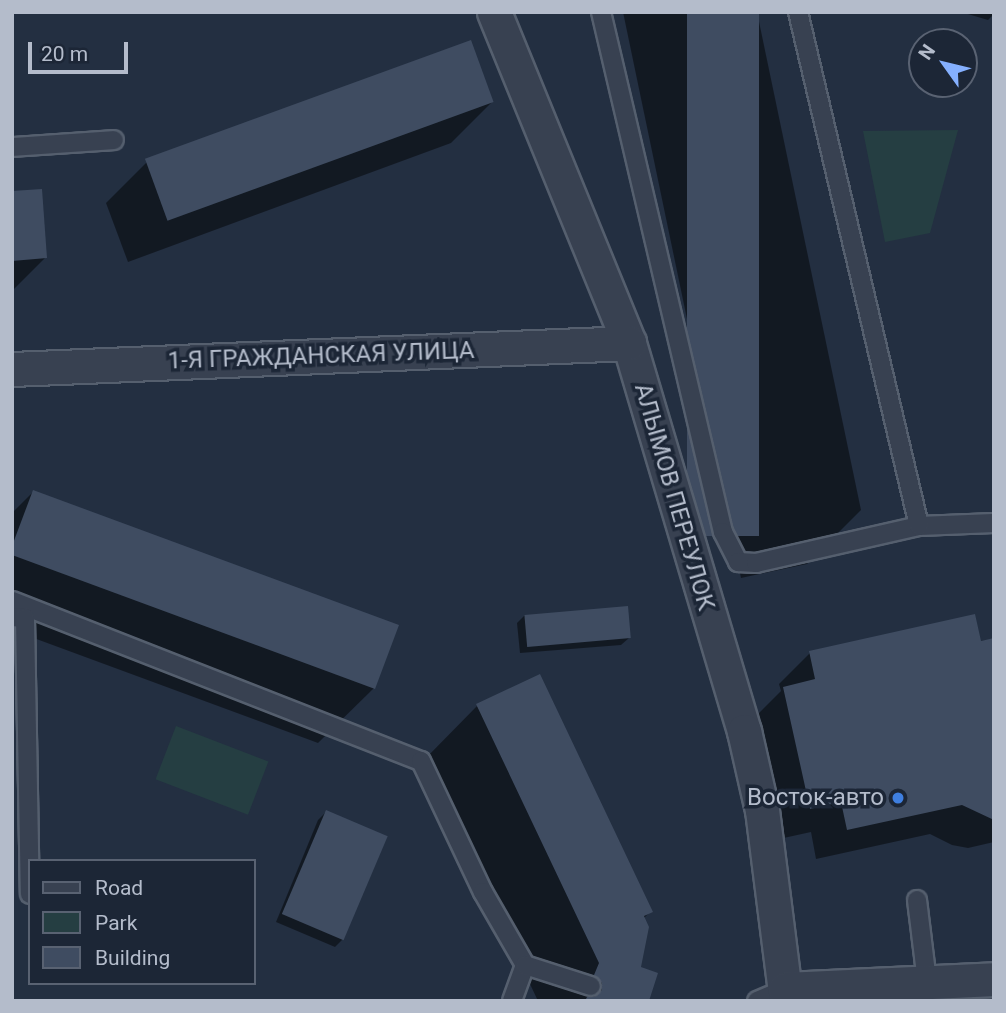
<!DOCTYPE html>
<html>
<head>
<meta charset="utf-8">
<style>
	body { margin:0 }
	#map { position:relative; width:1006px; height:1013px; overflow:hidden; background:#232f41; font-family:Roboto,sans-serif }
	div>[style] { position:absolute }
	.green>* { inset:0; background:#253e42; transform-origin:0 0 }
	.shadow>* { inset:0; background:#0007 }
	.building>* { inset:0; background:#3f4c61; transform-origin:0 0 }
	.roads { filter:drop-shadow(2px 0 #555f6e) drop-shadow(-2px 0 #555f6e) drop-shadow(0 2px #555f6e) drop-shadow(0 -2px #555f6e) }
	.lane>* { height:18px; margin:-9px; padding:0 9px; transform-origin:9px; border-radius:9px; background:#384151 }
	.street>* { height:33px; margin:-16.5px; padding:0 16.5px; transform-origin:16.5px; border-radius:16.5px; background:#384151 }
	.dots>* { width:19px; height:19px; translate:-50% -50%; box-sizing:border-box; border:4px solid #1c2636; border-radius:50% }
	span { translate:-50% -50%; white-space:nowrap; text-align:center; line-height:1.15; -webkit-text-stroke:7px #1c2636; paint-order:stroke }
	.street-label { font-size:24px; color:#b4bccb }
	.poi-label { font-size:24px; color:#b4bccb }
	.right { translate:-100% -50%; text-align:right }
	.frame { position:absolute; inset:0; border:14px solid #b4bccb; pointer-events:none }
	.legend { position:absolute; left:28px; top:859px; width:228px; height:126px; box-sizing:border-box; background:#1c2636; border:2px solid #596272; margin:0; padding:9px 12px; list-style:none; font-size:21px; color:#b4bccb }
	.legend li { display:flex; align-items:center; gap:14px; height:35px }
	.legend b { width:35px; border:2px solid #596272 }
	.north { position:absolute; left:908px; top:28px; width:70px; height:70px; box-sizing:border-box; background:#1c2636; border:2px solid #596272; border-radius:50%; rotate:304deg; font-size:19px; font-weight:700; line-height:28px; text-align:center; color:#b4bccb }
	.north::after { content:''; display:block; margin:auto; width:24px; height:32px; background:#85b0ff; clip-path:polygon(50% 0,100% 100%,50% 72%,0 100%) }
	.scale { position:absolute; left:28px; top:42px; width:100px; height:32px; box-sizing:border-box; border:4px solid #b4bccb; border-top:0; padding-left:9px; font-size:21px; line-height:24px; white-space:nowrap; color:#b4bccb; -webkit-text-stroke:5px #1c2636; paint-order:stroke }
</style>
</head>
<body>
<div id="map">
	<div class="green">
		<div style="clip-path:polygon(958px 130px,930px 233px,885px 242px,863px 131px)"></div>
		<div style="left:176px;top:726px;width:99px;height:57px;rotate:21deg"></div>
	</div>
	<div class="shadow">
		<div style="clip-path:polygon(623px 12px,757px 12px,861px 510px,807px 564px,741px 578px)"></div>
		<div style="clip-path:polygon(961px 12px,994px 12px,994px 14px,988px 20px)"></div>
		<div style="clip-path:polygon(492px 102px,451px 143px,128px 262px,106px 203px,147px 162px)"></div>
		<div style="clip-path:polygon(12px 193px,46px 257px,12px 291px)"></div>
		<div style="clip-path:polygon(33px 492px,374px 688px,318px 743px,12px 630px,12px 513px)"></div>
		<div style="clip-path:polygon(525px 615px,629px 638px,621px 645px,520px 653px,517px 623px)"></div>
		<div style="clip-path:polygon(994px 640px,994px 842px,968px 848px,952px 845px,930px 834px,816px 859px,811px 832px,779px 839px,753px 719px,781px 691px,779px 684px,810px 653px)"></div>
		<div style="clip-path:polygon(477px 706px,651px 911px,643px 919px,639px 968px,647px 1001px,538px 1001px,424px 760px)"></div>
		<div style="clip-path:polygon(326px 812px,343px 939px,335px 947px,276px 922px,318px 820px)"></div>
	</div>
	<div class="building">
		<div style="left:687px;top:12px;width:72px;height:524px"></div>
		<div style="left:471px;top:40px;width:66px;height:347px;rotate:70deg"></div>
		<div style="clip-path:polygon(42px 189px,47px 258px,12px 261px,12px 191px)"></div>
		<div style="clip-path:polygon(33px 490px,399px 625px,375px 689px,12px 555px,12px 546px)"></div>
		<div style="left:628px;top:606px;width:32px;height:104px;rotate:85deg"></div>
		<div style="clip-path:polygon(975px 614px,981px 641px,994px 638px,994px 820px,962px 805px,847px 830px,841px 802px,810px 809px,783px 687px,815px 679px,809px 651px)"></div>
		<div style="clip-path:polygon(540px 674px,653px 912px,644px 916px,649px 927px,641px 967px,658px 973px,649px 1001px,585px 1001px,587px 997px,594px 997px,602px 990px,602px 983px,594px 975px,599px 963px,476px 704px)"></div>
		<div style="left:326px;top:810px;width:67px;height:113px;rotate:23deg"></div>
	</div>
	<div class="roads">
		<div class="lane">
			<div style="left:601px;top:12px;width:534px;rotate:76.8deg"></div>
			<div style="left:723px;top:532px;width:34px;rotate:63deg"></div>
			<div style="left:738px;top:562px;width:18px;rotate:3deg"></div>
			<div style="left:756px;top:563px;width:167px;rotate:-12.8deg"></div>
			<div style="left:919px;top:526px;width:75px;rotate:-2.3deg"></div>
			<div style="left:798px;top:12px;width:528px;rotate:76.75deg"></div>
			<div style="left:12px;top:147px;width:102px;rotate:-3.9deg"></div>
			<div style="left:12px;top:601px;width:439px;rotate:21.4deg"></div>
			<div style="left:421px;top:761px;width:145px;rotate:64.7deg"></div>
			<div style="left:483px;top:892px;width:84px;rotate:60.1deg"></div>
			<div style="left:525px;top:965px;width:38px;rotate:110deg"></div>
			<div style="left:12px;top:617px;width:13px;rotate:4deg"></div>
			<div style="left:25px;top:618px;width:276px;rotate:89deg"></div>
			<div style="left:917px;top:900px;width:83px;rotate:83deg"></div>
			<div style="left:525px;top:965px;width:69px;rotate:17.7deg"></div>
			<div style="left:757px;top:1001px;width:30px;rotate:-23deg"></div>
		</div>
		<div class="street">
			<div style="left:494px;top:12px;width:357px;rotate:67.8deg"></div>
			<div style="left:629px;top:343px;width:405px;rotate:73.5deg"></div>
			<div style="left:744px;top:731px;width:81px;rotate:77.2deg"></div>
			<div style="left:762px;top:810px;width:193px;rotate:82.8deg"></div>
			<div style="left:12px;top:369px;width:618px;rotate:-2.41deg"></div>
			<div style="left:785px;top:989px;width:209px;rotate:-2.7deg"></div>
		</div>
	</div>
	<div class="dots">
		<div style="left:898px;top:798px;background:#3f7fe0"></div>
	</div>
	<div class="street-label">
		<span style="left:321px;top:356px;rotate:-2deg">1-Я ГРАЖДАНСКАЯ УЛИЦА</span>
		<span style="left:674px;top:497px;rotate:74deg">АЛЫМОВ ПЕРЕУЛОК</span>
	</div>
	<div class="poi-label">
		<span class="right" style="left:884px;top:798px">Восток-авто</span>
	</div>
	<div class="frame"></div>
	<ul class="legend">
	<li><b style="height:9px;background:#384151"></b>Road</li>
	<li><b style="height:19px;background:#253e42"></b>Park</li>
	<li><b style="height:19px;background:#3f4c61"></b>Building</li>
	</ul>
	<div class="north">N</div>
	<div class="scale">20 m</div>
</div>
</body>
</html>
